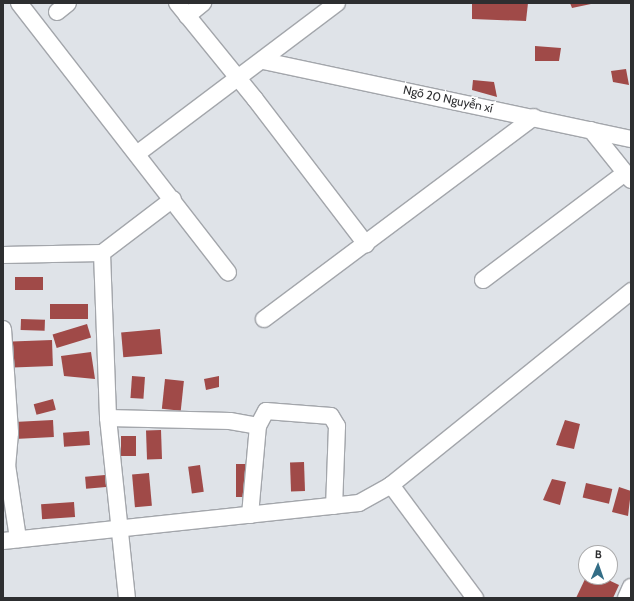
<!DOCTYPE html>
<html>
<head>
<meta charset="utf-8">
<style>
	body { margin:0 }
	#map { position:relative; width:634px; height:601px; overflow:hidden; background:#dfe3e8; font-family:Cabin,sans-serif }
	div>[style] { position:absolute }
	.building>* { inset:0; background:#a04a48; transform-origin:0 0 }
	.roads { filter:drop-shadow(1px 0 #a3a6ab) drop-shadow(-1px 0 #a3a6ab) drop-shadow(0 1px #a3a6ab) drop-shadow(0 -1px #a3a6ab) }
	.minor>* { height:16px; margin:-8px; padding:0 8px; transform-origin:8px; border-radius:8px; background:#fff }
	span { translate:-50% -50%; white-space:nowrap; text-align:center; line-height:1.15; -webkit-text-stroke:4px #fff; paint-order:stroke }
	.street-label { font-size:12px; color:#2d2e30 }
	.frame { position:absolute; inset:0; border:4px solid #2d2e30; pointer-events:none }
	.north { position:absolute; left:578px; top:545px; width:40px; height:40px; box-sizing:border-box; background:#fff; border:1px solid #ababac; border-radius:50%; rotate:2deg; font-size:11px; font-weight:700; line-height:16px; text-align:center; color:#2d2e30 }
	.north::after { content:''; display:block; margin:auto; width:14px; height:18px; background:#346e87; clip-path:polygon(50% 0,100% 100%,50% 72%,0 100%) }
</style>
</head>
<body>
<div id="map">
	<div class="building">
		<div style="clip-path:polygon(472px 3px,528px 3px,526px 21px,472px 19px)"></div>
		<div style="clip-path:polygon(570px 3px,591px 3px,591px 4px,572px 8px)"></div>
		<div style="clip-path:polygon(535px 46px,561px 48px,559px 61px,535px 61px)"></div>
		<div style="clip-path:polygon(626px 69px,629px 85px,613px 82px,611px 71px)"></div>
		<div style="clip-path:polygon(473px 80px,494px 82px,497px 97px,472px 90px)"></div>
		<div style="left:15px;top:277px;width:28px;height:13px"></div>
		<div style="left:88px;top:304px;width:15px;height:38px;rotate:90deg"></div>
		<div style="left:21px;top:319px;width:24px;height:11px;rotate:2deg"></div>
		<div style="left:87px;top:324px;width:14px;height:36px;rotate:73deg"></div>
		<div style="left:160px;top:329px;width:25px;height:39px;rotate:85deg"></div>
		<div style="left:52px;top:340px;width:26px;height:40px;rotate:88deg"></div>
		<div style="clip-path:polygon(91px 352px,95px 379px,64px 376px,61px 356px)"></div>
		<div style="left:132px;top:376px;width:13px;height:22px;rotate:4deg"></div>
		<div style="clip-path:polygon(219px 376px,219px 387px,206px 390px,204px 379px)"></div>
		<div style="left:165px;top:379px;width:19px;height:30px;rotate:6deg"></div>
		<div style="left:53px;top:399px;width:11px;height:20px;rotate:75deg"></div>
		<div style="left:53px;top:420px;width:17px;height:39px;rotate:87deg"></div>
		<div style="clip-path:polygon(565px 420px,580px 424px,574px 449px,556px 445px)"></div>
		<div style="left:161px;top:430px;width:29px;height:15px;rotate:88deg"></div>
		<div style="left:89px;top:431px;width:14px;height:26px;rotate:86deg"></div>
		<div style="left:121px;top:436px;width:15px;height:20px"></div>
		<div style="left:304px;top:462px;width:29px;height:14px;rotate:88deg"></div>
		<div style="left:236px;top:464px;width:12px;height:33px"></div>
		<div style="left:200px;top:465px;width:27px;height:12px;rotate:82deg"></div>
		<div style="left:149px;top:473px;width:33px;height:17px;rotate:85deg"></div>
		<div style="left:105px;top:475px;width:12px;height:20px;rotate:85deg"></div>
		<div style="clip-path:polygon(552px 479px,566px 482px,560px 505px,543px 500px)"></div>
		<div style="left:586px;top:483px;width:27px;height:15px;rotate:13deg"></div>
		<div style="clip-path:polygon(619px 487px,631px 491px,628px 516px,612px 512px)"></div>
		<div style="left:74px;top:502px;width:15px;height:33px;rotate:86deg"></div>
		<div style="clip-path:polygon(586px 577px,602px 577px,619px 585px,613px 598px,576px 598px)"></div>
	</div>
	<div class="roads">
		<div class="minor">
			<div style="left:19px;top:3px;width:341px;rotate:52.2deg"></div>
			<div style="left:177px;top:3px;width:124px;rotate:50.9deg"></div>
			<div style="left:255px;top:99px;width:183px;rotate:52.6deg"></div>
			<div style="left:57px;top:12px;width:14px;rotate:-39deg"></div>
			<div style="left:187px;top:16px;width:21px;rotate:-39deg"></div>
			<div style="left:264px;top:61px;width:375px;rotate:12deg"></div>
			<div style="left:591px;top:130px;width:64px;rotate:51.3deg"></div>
			<div style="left:138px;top:153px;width:249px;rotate:-37deg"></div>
			<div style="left:102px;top:253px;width:165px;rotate:87.9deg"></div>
			<div style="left:108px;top:418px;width:181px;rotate:84deg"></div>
			<div style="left:3px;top:255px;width:99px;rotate:-1.2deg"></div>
			<div style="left:102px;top:253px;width:89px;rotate:-37.3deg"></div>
			<div style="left:483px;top:280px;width:178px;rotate:-37deg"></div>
			<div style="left:264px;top:319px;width:337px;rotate:-36.8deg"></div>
			<div style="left:3px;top:329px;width:104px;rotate:86.1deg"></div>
			<div style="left:10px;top:433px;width:32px;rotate:95deg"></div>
			<div style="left:7px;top:465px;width:75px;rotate:81.5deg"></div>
			<div style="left:108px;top:418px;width:122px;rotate:1.4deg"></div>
			<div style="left:230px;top:421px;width:28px;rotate:10deg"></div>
			<div style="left:391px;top:485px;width:141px;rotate:53.4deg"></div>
			<div style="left:250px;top:515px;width:89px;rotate:-84.9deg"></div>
			<div style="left:258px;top:426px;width:17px;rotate:-62deg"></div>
			<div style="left:266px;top:411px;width:65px;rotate:4.4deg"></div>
			<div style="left:331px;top:416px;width:12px;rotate:59deg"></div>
			<div style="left:337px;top:426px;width:80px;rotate:92.1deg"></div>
			<div style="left:3px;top:541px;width:358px;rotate:-6.1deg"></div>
			<div style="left:359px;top:503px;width:37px;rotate:-29deg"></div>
			<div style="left:391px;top:485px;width:309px;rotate:-38.9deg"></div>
			<div style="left:626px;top:598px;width:12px;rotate:-66deg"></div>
		</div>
	</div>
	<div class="street-label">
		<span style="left:448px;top:99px;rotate:12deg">Ngõ 20 Nguyễn xí</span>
	</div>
	<div class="frame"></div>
	<div class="north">B</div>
</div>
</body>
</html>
